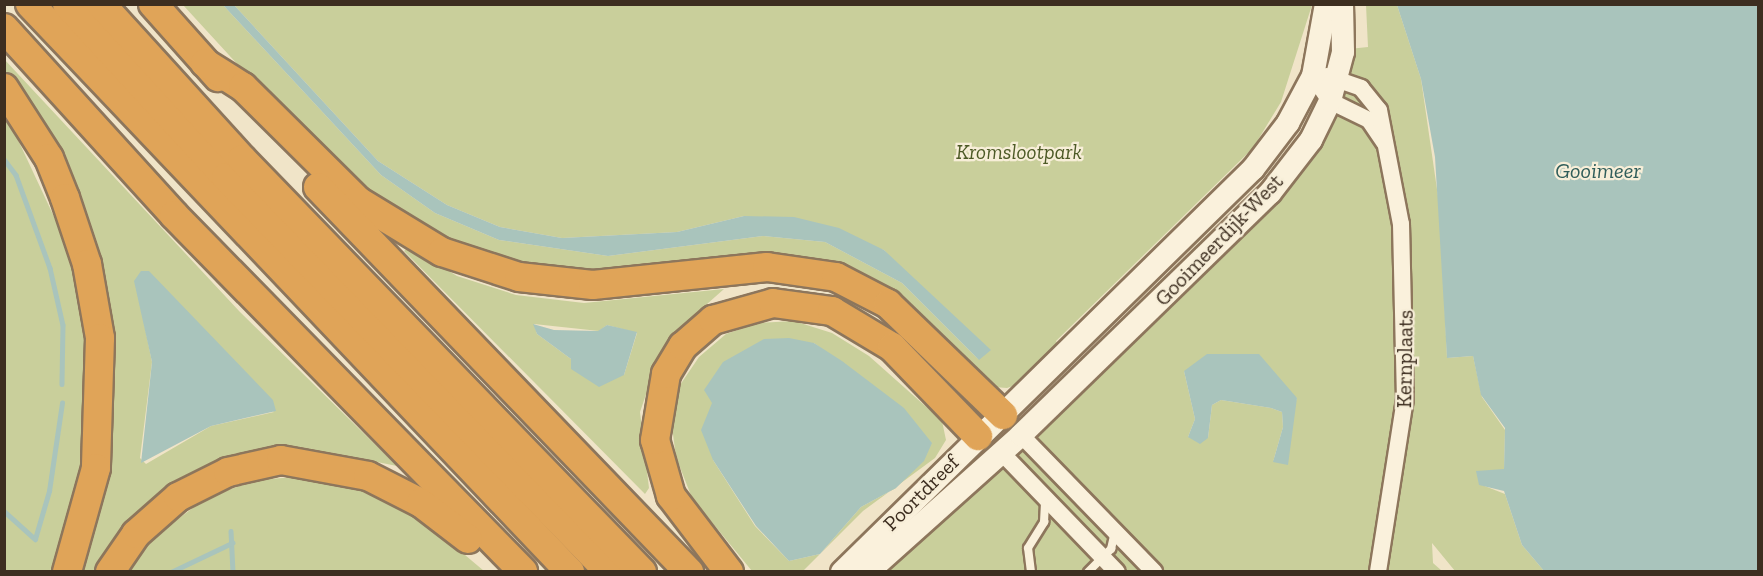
<!DOCTYPE html>
<html>
<head>
<meta charset="utf-8">
<style>
	body { margin:0 }
	#map { position:relative; width:1763px; height:576px; overflow:hidden; background:#f0e4c8; font-family:"Zilla Slab",serif }
	div>[style] { position:absolute }
	.green>* { inset:0; background:#c9cf9b }
	.water>* { inset:0; background:#a9c4bc }
	.stream>* { height:4.5px; margin:-2.25px; padding:0 2.25px; transform-origin:2.25px; border-radius:2.25px; background:#a9c4bc }
	.roads { filter:drop-shadow(2px 0 #8d765c) drop-shadow(-2px 0 #8d765c) drop-shadow(0 2px #8d765c) drop-shadow(0 -2px #8d765c) }
	.lane>* { height:8px; margin:-4px; padding:0 4px; transform-origin:4px; border-radius:4px; background:#faf1dc }
	.street>* { height:16px; margin:-8px; padding:0 8px; transform-origin:8px; border-radius:8px; background:#faf1dc }
	.secondary>* { height:22px; margin:-11px; padding:0 11px; transform-origin:11px; border-radius:11px; background:#faf1dc }
	.highway>* { height:28px; margin:-14px; padding:0 14px; transform-origin:14px; border-radius:14px; background:#e0a458 }
	span { translate:-50% -50%; white-space:nowrap; text-align:center; line-height:1.15; -webkit-text-stroke:4.5px #f7eed8; paint-order:stroke }
	.park-label { font-size:21px; color:#4d5a26; font-style:italic }
	.street-label { font-size:21px; color:#3d2e20 }
	.water-label { font-size:22px; color:#2f5d5a; font-style:italic }
	.frame { position:absolute; inset:0; border:6px solid #3d2e20; pointer-events:none }
</style>
</head>
<body>
<div id="map">
	<div class="green">
		<div style="clip-path:polygon(183px 5px,223px 5px,381px 175px,435px 213px,499px 240px,608px 256px,763px 236px,825px 242px,902px 283px,979px 360px,884px 250px,744px 216px,677px 232px,562px 238px,500px 227px,447px 205px,378px 161px,234px 5px,1312px 5px,1281px 102px,1253px 148px,1056px 341px,1060px 348px,1025px 382px,1007px 388px,994px 387px,901px 299px,871px 279px,810px 257px,737px 255px,632px 272px,565px 276px,462px 250px,362px 191px,307px 140px)"></div>
		<div style="clip-path:polygon(evenodd,1366px 5px,1397px 5px,1421px 79px,1440px 210px,1447px 358px,1473px 356px,1482px 397px,1505px 430px,1504px 470px,1477px 472px,1482px 485px,1505px 494px,1522px 545px,1544px 571px,1455px 571px,1432px 543px,1433px 563px,1442px 571px,879px 572px,1298px 166px,1349px 49px,1368px 47px,1366px 5px,1184px 371px,1297px 398px,1273px 462px,1283px 427px,1282px 412px,1271px 408px,1221px 400px,1212px 405px,1208px 438px,1188px 437px,1195px 419px,1184px 371px)"></div>
		<div style="clip-path:polygon(evenodd,4px 59px,240px 312px,397px 466px,327px 452px,257px 454px,99px 571px,80px 571px,102px 501px,112px 416px,109px 332px,5px 76px,4px 59px,144px 323px,274px 412px,211px 426px,146px 464px,140px 458px,152px 362px,144px 323px)"></div>
		<div style="clip-path:polygon(4px 110px,56px 221px,72px 269px,85px 341px,85px 447px,77px 500px,54px 571px,5px 571px)"></div>
		<div style="clip-path:polygon(evenodd,409px 247px,457px 276px,516px 295px,584px 303px,724px 289px,689px 320px,656px 365px,640px 412px,649px 488px,645px 494px,404px 251px,409px 247px,534px 324px,599px 331px,607px 325px,637px 333px,624px 375px,571px 359px,537px 334px,534px 324px)"></div>
		<div style="clip-path:polygon(evenodd,794px 321px,832px 333px,869px 356px,942px 421px,946px 440px,935px 458px,863px 511px,803px 571px,752px 571px,692px 498px,676px 457px,671px 419px,680px 385px,699px 357px,726px 334px,758px 323px,794px 321px,814px 343px,871px 385px,896px 488px,861px 507px,820px 554px,789px 561px,755px 526px,713px 460px,712px 403px,814px 343px)"></div>
		<div style="clip-path:polygon(309px 476px,359px 486px,408px 507px,484px 571px,128px 572px,154px 537px,206px 498px,256px 480px)"></div>
	</div>
	<div class="water">
		<div style="clip-path:polygon(223px 5px,234px 5px,378px 161px,447px 205px,500px 227px,562px 238px,677px 232px,744px 216px,794px 217px,839px 228px,884px 250px,991px 350px,979px 360px,902px 283px,825px 242px,763px 236px,608px 256px,499px 240px,435px 213px,381px 175px)"></div>
		<div style="clip-path:polygon(1397px 5px,1758px 5px,1758px 571px,1544px 571px,1522px 545px,1504px 491px,1479px 485px,1476px 471px,1504px 469px,1505px 428px,1481px 395px,1473px 356px,1447px 358px,1435px 157px,1421px 79px)"></div>
		<div style="clip-path:polygon(141px 271px,149px 271px,273px 400px,276px 411px,211px 426px,141px 463px,152px 362px,134px 281px)"></div>
		<div style="clip-path:polygon(533px 324px,554px 330px,598px 331px,607px 325px,637px 332px,624px 375px,599px 387px,571px 369px,571px 359px,537px 334px)"></div>
		<div style="clip-path:polygon(789px 338px,814px 343px,842px 361px,904px 408px,932px 443px,924px 461px,896px 488px,861px 507px,820px 554px,789px 561px,756px 526px,713px 460px,701px 430px,712px 403px,704px 390px,723px 362px,764px 339px)"></div>
		<div style="clip-path:polygon(1207px 354px,1259px 354px,1297px 398px,1288px 465px,1273px 462px,1283px 427px,1282px 412px,1271px 408px,1221px 400px,1212px 405px,1208px 438px,1200px 444px,1188px 437px,1195px 419px,1184px 371px)"></div>
	</div>
	<div class="stream">
		<div style="left:323px;top:4px;width:7px"></div>
		<div style="left:4px;top:159px;width:20px;rotate:53deg"></div>
		<div style="left:16px;top:175px;width:99px;rotate:69.9deg"></div>
		<div style="left:50px;top:268px;width:58px;rotate:77.2deg"></div>
		<div style="left:63px;top:325px;width:59px;rotate:91deg"></div>
		<div style="left:4px;top:511px;width:42px;rotate:42.1deg"></div>
		<div style="left:35px;top:539px;width:50px;rotate:-73.7deg"></div>
		<div style="left:49px;top:491px;width:89px;rotate:-81.6deg"></div>
		<div style="left:231px;top:531px;width:41px;rotate:87.2deg"></div>
		<div style="left:171px;top:572px;width:68px;rotate:-25.4deg"></div>
	</div>
	<div class="roads">
		<div class="lane">
			<div style="left:1031px;top:572px;width:24px;rotate:-97deg"></div>
			<div style="left:1028px;top:548px;width:31px;rotate:-58deg"></div>
			<div style="left:1044px;top:522px;width:22px;rotate:-87deg"></div>
			<div style="left:1088px;top:572px;width:33px;rotate:-45deg"></div>
			<div style="left:1111px;top:549px;width:18px;rotate:-77deg"></div>
		</div>
		<div class="street">
			<div style="left:1313px;top:76px;width:30px;rotate:56deg"></div>
			<div style="left:1330px;top:101px;width:43px;rotate:26deg"></div>
			<div style="left:1369px;top:120px;width:27px;rotate:56deg"></div>
			<div style="left:1327px;top:76px;width:36px;rotate:19deg"></div>
			<div style="left:1361px;top:88px;width:28px;rotate:51deg"></div>
			<div style="left:1379px;top:110px;width:116px;rotate:79.1deg"></div>
			<div style="left:1401px;top:224px;width:175px;rotate:88.7deg"></div>
			<div style="left:1405px;top:399px;width:175px;rotate:98.9deg"></div>
			<div style="left:1021px;top:435px;width:191px;rotate:45.8deg"></div>
			<div style="left:1000px;top:451px;width:168px;rotate:46deg"></div>
		</div>
		<div class="secondary">
			<div style="left:842px;top:572px;width:576px;rotate:-44.44deg"></div>
			<div style="left:1253px;top:169px;width:58px;rotate:-52.7deg"></div>
			<div style="left:1288px;top:123px;width:53px;rotate:-62deg"></div>
			<div style="left:1313px;top:76px;width:73px;rotate:-79.8deg"></div>
			<div style="left:868px;top:572px;width:205px;rotate:-41.8deg"></div>
			<div style="left:1021px;top:435px;width:347px;rotate:-44.2deg"></div>
			<div style="left:1270px;top:193px;width:67px;rotate:-52.3deg"></div>
			<div style="left:1311px;top:140px;width:43px;rotate:-64deg"></div>
			<div style="left:1330px;top:101px;width:51px;rotate:-75.1deg"></div>
			<div style="left:1343px;top:52px;width:48px;rotate:-91.2deg"></div>
		</div>
		<div class="highway">
			<div style="left:30px;top:4px;width:784px;rotate:46.45deg"></div>
			<div style="left:67px;top:4px;width:235px;rotate:47.4deg"></div>
			<div style="left:226px;top:177px;width:550px;rotate:45.88deg"></div>
			<div style="left:101px;top:4px;width:210px;rotate:47.7deg"></div>
			<div style="left:242px;top:159px;width:575px;rotate:45.92deg"></div>
			<div style="left:153px;top:4px;width:98px;rotate:48.3deg"></div>
			<div style="left:4px;top:28px;width:253px;rotate:47.7deg"></div>
			<div style="left:174px;top:215px;width:499px;rotate:45.6deg"></div>
			<div style="left:205px;top:63px;width:45px;rotate:32.3deg"></div>
			<div style="left:243px;top:87px;width:162px;rotate:44.7deg"></div>
			<div style="left:358px;top:201px;width:98px;rotate:31.3deg"></div>
			<div style="left:442px;top:252px;width:81px;rotate:18deg"></div>
			<div style="left:519px;top:277px;width:74px;rotate:6.2deg"></div>
			<div style="left:593px;top:285px;width:175px;rotate:-5.9deg"></div>
			<div style="left:767px;top:267px;width:70px;rotate:8.2deg"></div>
			<div style="left:836px;top:277px;width:59px;rotate:27.4deg"></div>
			<div style="left:888px;top:304px;width:160px;rotate:44deg"></div>
			<div style="left:4px;top:88px;width:83px;rotate:57.3deg"></div>
			<div style="left:49px;top:158px;width:43px;rotate:68.2deg"></div>
			<div style="left:65px;top:198px;width:70px;rotate:71.6deg"></div>
			<div style="left:87px;top:264px;width:75px;rotate:80deg"></div>
			<div style="left:100px;top:338px;width:130px;rotate:91.8deg"></div>
			<div style="left:96px;top:468px;width:108px;rotate:105.6deg"></div>
			<div style="left:318px;top:187px;width:535px;rotate:46.06deg"></div>
			<div style="left:110px;top:572px;width:46px;rotate:-55.6deg"></div>
			<div style="left:136px;top:534px;width:56px;rotate:-41.4deg"></div>
			<div style="left:178px;top:497px;width:56px;rotate:-26.6deg"></div>
			<div style="left:228px;top:472px;width:54px;rotate:-12.8deg"></div>
			<div style="left:281px;top:460px;width:88px;rotate:10.4deg"></div>
			<div style="left:368px;top:476px;width:59px;rotate:27deg"></div>
			<div style="left:421px;top:503px;width:59px;rotate:37.5deg"></div>
			<div style="left:729px;top:572px;width:96px;rotate:-127.3deg"></div>
			<div style="left:671px;top:496px;width:58px;rotate:-105.9deg"></div>
			<div style="left:655px;top:440px;width:67px;rotate:-80.5deg"></div>
			<div style="left:666px;top:374px;width:33px;rotate:-59deg"></div>
			<div style="left:683px;top:346px;width:40px;rotate:-41deg"></div>
			<div style="left:713px;top:320px;width:62px;rotate:-15.8deg"></div>
			<div style="left:773px;top:303px;width:60px;rotate:7.7deg"></div>
			<div style="left:832px;top:311px;width:70px;rotate:31deg"></div>
			<div style="left:892px;top:347px;width:124px;rotate:46deg"></div>
		</div>
	</div>
	<div class="park-label">
		<span style="left:1019px;top:152px">Kromslootpark</span>
	</div>
	<div class="street-label">
		<span style="left:1219px;top:240px;rotate:-46deg">Gooimeerdijk-West</span>
		<span style="left:1405px;top:359px;rotate:-89deg">Kernplaats</span>
		<span style="left:921px;top:493px;rotate:-45deg">Poortdreef</span>
	</div>
	<div class="water-label">
		<span style="left:1598px;top:171px">Gooimeer</span>
	</div>
	<div class="frame"></div>
</div>
</body>
</html>
